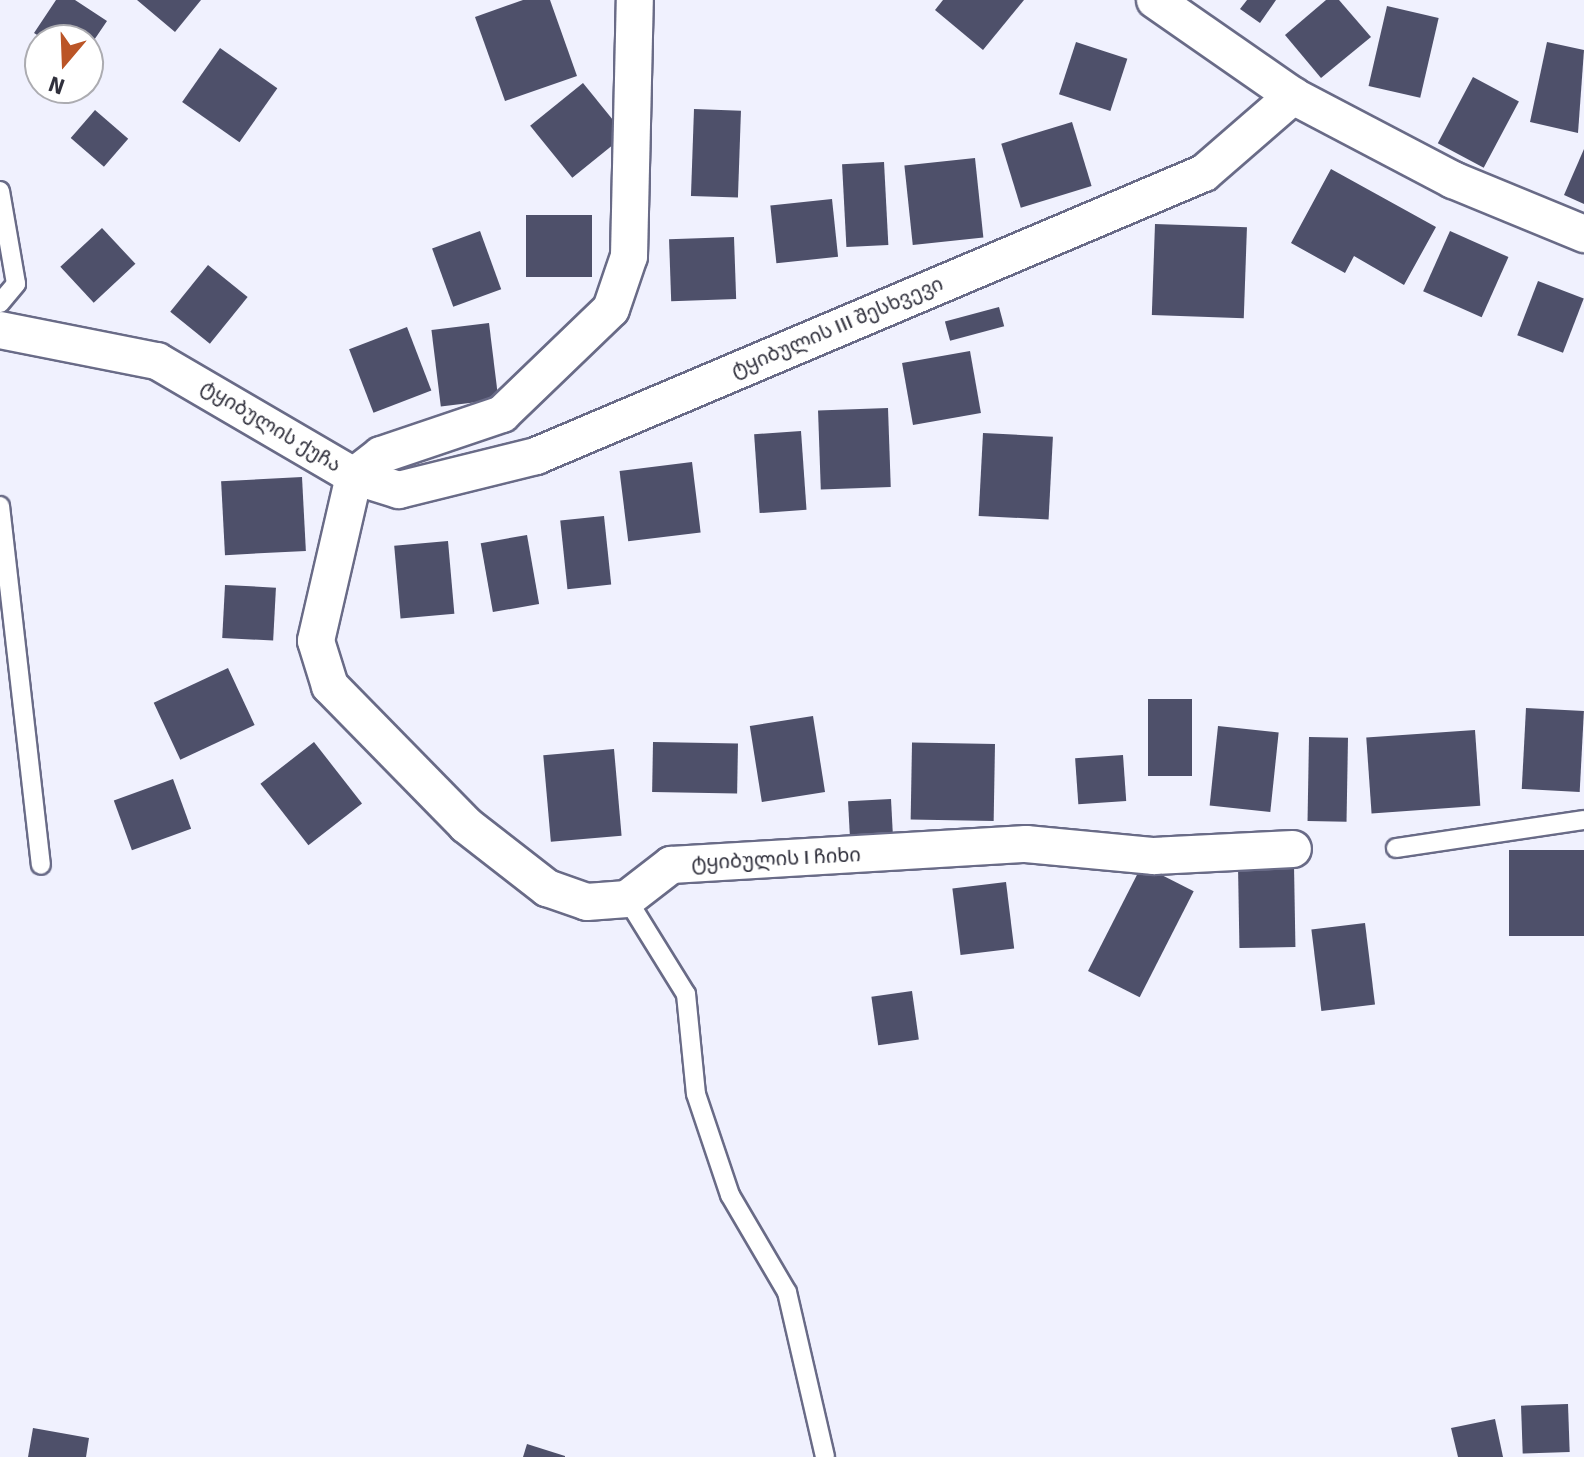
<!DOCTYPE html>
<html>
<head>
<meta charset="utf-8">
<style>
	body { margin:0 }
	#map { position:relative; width:1584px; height:1457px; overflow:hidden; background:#f0f1fe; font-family:Signika,"Noto Sans Georgian",sans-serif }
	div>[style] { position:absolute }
	.building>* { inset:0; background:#4e506a; transform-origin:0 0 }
	.roads { filter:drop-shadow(2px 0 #696b87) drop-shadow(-2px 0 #696b87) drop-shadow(0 2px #696b87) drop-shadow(0 -2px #696b87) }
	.service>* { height:18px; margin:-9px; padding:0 9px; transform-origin:9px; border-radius:9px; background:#fff }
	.minor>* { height:36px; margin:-18px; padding:0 18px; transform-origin:18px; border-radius:18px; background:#fff }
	span { translate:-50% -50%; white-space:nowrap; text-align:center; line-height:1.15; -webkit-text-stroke:8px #fff; paint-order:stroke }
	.street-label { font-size:20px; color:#30303c }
	.north { position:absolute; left:24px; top:24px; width:80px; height:80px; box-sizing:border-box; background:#fff; border:2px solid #acacb1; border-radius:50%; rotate:199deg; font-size:22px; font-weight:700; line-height:32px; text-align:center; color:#30303c }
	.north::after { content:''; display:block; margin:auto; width:28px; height:36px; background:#bb5527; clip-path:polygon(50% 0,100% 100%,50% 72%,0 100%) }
</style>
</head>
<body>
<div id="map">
	<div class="building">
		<div style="clip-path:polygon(56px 0,75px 0,107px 21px,88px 49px,88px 40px,45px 40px,34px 33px)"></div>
		<div style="clip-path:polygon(137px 0,201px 0,175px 32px)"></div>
		<div style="clip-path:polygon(523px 0,550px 0,577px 76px,505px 101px,475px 17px)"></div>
		<div style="clip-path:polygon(943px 0,1024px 0,983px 50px,935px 10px)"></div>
		<div style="clip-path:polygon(1247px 0,1276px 0,1260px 23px,1240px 9px)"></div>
		<div style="clip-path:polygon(1326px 0,1339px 0,1371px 37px,1321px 78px,1285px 35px)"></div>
		<div style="left:1387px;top:6px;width:53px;height:82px;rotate:13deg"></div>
		<div style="left:1076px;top:42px;width:54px;height:55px;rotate:18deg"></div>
		<div style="clip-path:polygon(1547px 42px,1584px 50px,1578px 133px,1530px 122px)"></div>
		<div style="left:220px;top:48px;width:70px;height:66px;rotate:35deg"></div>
		<div style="left:1473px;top:77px;width:52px;height:75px;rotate:28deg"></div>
		<div style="left:583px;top:83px;width:67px;height:68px;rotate:51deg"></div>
		<div style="left:694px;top:109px;width:47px;height:87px;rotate:2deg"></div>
		<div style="left:95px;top:110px;width:44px;height:37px;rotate:41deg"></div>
		<div style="left:1072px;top:122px;width:67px;height:74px;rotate:73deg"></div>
		<div style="clip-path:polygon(1584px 149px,1584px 204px,1564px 195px)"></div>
		<div style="left:975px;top:158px;width:80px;height:71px;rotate:84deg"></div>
		<div style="left:884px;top:162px;width:83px;height:42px;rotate:87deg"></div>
		<div style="clip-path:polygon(1331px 169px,1436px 227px,1404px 285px,1354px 256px,1345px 273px,1291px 243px)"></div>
		<div style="left:832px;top:199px;width:58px;height:62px;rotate:84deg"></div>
		<div style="left:526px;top:215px;width:66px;height:62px"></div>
		<div style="left:1155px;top:224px;width:92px;height:91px;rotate:2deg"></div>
		<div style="left:102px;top:228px;width:49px;height:57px;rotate:47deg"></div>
		<div style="left:480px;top:231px;width:62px;height:51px;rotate:70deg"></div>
		<div style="left:1450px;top:231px;width:64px;height:66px;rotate:24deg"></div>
		<div style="left:734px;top:237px;width:62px;height:65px;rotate:88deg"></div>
		<div style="left:208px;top:265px;width:51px;height:60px;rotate:39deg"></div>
		<div style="left:1538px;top:281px;width:49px;height:58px;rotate:21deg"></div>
		<div style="left:999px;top:307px;width:20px;height:56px;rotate:75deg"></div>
		<div style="left:489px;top:323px;width:77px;height:58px;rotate:83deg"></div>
		<div style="left:407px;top:327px;width:68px;height:62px;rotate:69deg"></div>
		<div style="left:970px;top:351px;width:63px;height:69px;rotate:80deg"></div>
		<div style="left:888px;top:408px;width:79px;height:70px;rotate:88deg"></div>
		<div style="left:801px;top:431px;width:79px;height:47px;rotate:86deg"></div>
		<div style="left:983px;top:433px;width:70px;height:83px;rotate:3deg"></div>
		<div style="left:692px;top:462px;width:71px;height:73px;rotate:83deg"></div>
		<div style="left:302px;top:477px;width:74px;height:81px;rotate:87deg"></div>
		<div style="left:604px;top:516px;width:69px;height:44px;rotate:84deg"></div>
		<div style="left:527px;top:535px;width:70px;height:47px;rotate:80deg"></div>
		<div style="left:448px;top:541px;width:73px;height:54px;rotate:85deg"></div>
		<div style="left:225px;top:585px;width:51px;height:53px;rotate:3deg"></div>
		<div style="left:228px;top:668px;width:63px;height:82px;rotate:65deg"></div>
		<div style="left:1148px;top:699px;width:44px;height:77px"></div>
		<div style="left:1526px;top:708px;width:58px;height:81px;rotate:3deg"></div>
		<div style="left:813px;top:716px;width:77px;height:64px;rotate:81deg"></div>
		<div style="left:1218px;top:726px;width:61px;height:80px;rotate:6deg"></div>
		<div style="left:1475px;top:730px;width:76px;height:109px;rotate:86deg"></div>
		<div style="left:1309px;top:737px;width:39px;height:84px;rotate:1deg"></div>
		<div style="left:314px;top:742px;width:78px;height:68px;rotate:52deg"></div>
		<div style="left:653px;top:742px;width:85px;height:50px;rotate:1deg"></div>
		<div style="left:995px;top:744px;width:77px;height:83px;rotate:91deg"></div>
		<div style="left:614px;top:749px;width:87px;height:71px;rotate:85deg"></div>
		<div style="left:1123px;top:755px;width:46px;height:48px;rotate:86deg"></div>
		<div style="left:173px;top:779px;width:53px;height:63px;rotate:70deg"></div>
		<div style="left:891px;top:799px;width:43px;height:43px;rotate:87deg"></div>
		<div style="left:1584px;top:850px;width:86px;height:75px;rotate:90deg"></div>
		<div style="left:1142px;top:865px;width:58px;height:119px;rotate:27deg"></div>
		<div style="left:1294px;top:865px;width:82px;height:56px;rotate:89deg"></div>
		<div style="left:1006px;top:882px;width:67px;height:54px;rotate:83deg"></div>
		<div style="left:1365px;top:923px;width:82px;height:54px;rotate:83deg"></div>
		<div style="left:912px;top:991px;width:49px;height:41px;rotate:82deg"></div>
		<div style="left:1568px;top:1404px;width:48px;height:47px;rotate:88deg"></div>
		<div style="clip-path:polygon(1495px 1419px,1503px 1457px,1458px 1457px,1451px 1428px)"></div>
		<div style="clip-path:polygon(33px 1428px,89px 1438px,86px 1457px,28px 1457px)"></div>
		<div style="clip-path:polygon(527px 1444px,565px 1456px,565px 1457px,523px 1457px)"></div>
	</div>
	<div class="roads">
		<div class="service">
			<div style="left:0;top:191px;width:94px;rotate:80.2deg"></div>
			<div style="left:16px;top:284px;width:25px;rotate:130deg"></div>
			<div style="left:0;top:506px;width:361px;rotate:83.5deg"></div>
			<div style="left:1396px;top:848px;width:190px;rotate:-8.5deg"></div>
			<div style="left:627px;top:899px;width:112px;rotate:58.2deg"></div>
			<div style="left:686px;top:994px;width:100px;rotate:84.3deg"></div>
			<div style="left:696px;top:1094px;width:107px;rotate:71.4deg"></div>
			<div style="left:730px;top:1195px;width:113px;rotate:59.6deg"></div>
			<div style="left:787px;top:1292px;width:169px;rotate:77deg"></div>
		</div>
		<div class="minor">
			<div style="left:1155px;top:0;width:168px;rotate:34.8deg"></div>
			<div style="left:1293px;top:96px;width:181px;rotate:27.7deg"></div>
			<div style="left:1453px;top:180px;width:142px;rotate:22.4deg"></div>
			<div style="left:0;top:330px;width:160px;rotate:11.2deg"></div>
			<div style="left:157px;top:361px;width:228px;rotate:30.3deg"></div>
			<div style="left:354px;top:476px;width:47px;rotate:17.3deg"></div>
			<div style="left:399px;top:490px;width:141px;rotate:-13.9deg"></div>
			<div style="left:536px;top:456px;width:725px;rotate:-22.96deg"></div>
			<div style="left:1204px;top:173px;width:118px;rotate:-40.9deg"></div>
			<div style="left:354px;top:476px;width:169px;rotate:103deg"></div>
			<div style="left:316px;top:641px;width:47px;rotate:72.7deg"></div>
			<div style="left:330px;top:686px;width:194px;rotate:45.6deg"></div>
			<div style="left:466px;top:825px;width:103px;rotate:37.9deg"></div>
			<div style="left:547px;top:888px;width:42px;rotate:19.3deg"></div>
			<div style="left:587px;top:902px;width:40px;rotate:-4.3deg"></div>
			<div style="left:627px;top:899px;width:56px;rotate:-37.7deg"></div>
			<div style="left:671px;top:865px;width:356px;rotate:-3.4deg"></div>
			<div style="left:1026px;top:844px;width:129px;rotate:5.4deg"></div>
			<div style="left:1154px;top:856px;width:139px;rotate:-2.9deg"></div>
			<div style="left:354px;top:476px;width:34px;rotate:-38deg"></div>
			<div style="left:381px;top:455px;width:128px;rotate:-18.7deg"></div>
			<div style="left:502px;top:414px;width:151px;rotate:-43.9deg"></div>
			<div style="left:611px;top:309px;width:56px;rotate:-71.2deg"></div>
			<div style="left:629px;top:256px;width:256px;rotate:-88.7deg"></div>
		</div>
	</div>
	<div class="street-label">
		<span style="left:837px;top:327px;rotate:-23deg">ტყიბულის III შესხვევი</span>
		<span style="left:271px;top:426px;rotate:31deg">ტყიბულის ქუჩა</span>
		<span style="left:776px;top:859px;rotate:-3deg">ტყიბულის I ჩიხი</span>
	</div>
	<div class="north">N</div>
</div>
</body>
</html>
